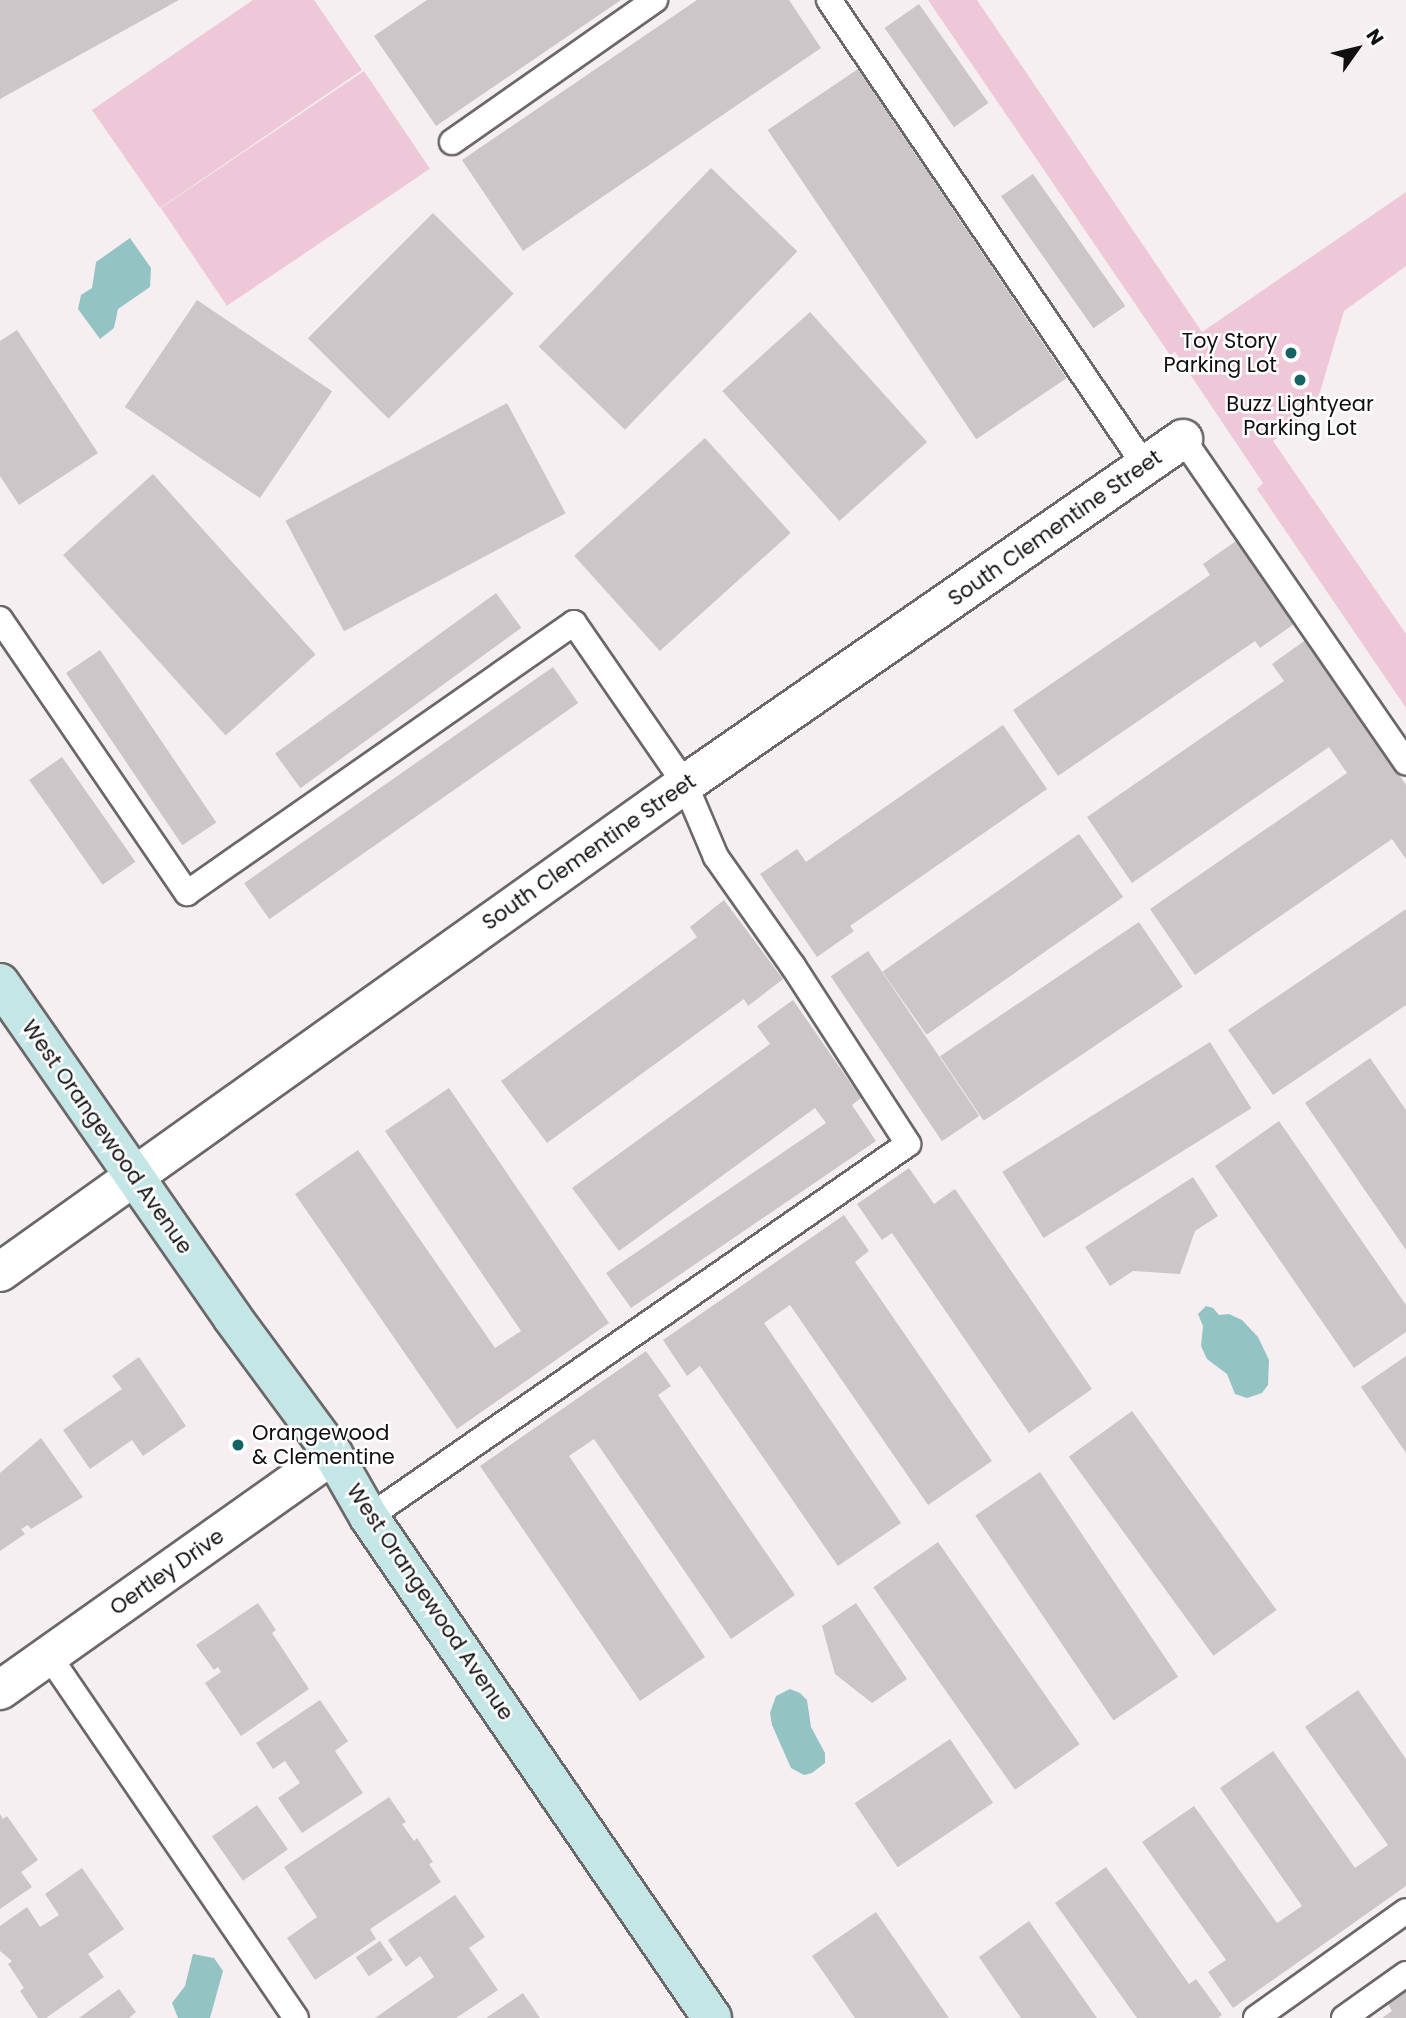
<!DOCTYPE html>
<html>
<head>
<meta charset="utf-8">
<style>
	body { margin:0 }
	#map { position:relative; width:1406px; height:2018px; overflow:hidden; background:#f5eff2; font-family:Poppins,sans-serif }
	div>[style] { position:absolute }
	.green>* { inset:0; background:#eec8d8; transform-origin:0 0 }
	.water>* { inset:0; background:#93c4c3 }
	.building>* { inset:0; background:#ccc6c8; transform-origin:0 0 }
	.roads { filter:drop-shadow(2px 0 #6c6769) drop-shadow(-2px 0 #6c6769) drop-shadow(0 2px #6c6769) drop-shadow(0 -2px #6c6769) }
	.service>* { height:24px; margin:-12px; padding:0 12px; transform-origin:12px; border-radius:12px; background:#fff }
	.minor>* { height:38px; margin:-19px; padding:0 19px; transform-origin:19px; border-radius:19px; background:#fff }
	.secondary>* { height:38px; margin:-19px; padding:0 19px; transform-origin:19px; border-radius:19px; background:#c5e6e6 }
	.dots>* { width:19px; height:19px; translate:-50% -50%; box-sizing:border-box; border:4px solid #fff; border-radius:50% }
	span { translate:-50% -50%; white-space:nowrap; text-align:center; line-height:1.15; -webkit-text-stroke:5px #fff; paint-order:stroke }
	.poi-label { font-size:21px; color:#110f10 }
	.right { translate:-100% -50%; text-align:right }
	.left { translate:0 -50%; text-align:left }
	.street-label { font-size:21px; color:#110f10 }
	.north { position:absolute; left:1322px; top:14px; width:70px; height:70px; -webkit-text-stroke:5px #fff; paint-order:stroke; rotate:56deg; font-size:19px; font-weight:700; line-height:28px; text-align:center; color:#110f10 }
	.north::after { content:''; display:block; margin:auto; width:24px; height:32px; background:#110f10; clip-path:polygon(50% 0,100% 100%,50% 72%,0 100%) }
</style>
</head>
<body>
<div id="map">
	<div class="green">
		<div style="clip-path:polygon(253px 0,314px 0,362px 70px,160px 208px,92px 110px)"></div>
		<div style="clip-path:polygon(928px 0,977px 0,1202px 332px,1406px 192px,1406px 266px,1344px 311px,1315px 409px,1273px 441px,1406px 634px,1406px 708px,1257px 489px,1263px 483px,1175px 352px,1170px 355px)"></div>
		<div style="left:364px;top:71px;width:118px;height:245px;rotate:56deg"></div>
	</div>
	<div class="water">
		<div style="clip-path:polygon(130px 238px,151px 268px,150px 287px,118px 309px,114px 328px,100px 339px,78px 309px,81px 295px,92px 288px,96px 262px)"></div>
		<div style="clip-path:polygon(1206px 1306px,1213px 1308px,1219px 1315px,1229px 1314px,1242px 1320px,1258px 1337px,1269px 1360px,1268px 1385px,1262px 1393px,1247px 1398px,1235px 1394px,1227px 1374px,1207px 1359px,1201px 1346px,1203px 1326px,1198px 1314px)"></div>
		<div style="clip-path:polygon(790px 1689px,800px 1693px,807px 1700px,811px 1727px,825px 1753px,825px 1763px,812px 1773px,804px 1775px,791px 1768px,772px 1725px,770px 1713px,776px 1696px)"></div>
		<div style="clip-path:polygon(193px 1954px,214px 1958px,223px 1971px,210px 2018px,178px 2018px,172px 2003px,185px 1986px)"></div>
	</div>
	<div class="building">
		<div style="clip-path:polygon(0 0,179px 0,0 99px)"></div>
		<div style="clip-path:polygon(427px 0,621px 0,436px 126px,374px 36px)"></div>
		<div style="clip-path:polygon(697px 0,789px 0,821px 48px,523px 251px,462px 160px)"></div>
		<div style="left:919px;top:4px;width:121px;height:42px;rotate:55deg"></div>
		<div style="left:858px;top:69px;width:373px;height:109px;rotate:56deg"></div>
		<div style="left:711px;top:168px;width:120px;height:248px;rotate:44deg"></div>
		<div style="left:1033px;top:174px;width:161px;height:39px;rotate:55deg"></div>
		<div style="left:433px;top:213px;width:114px;height:177px;rotate:45deg"></div>
		<div style="left:197px;top:300px;width:163px;height:129px;rotate:34deg"></div>
		<div style="left:810px;top:312px;width:175px;height:118px;rotate:48deg"></div>
		<div style="clip-path:polygon(17px 330px,98px 453px,19px 505px,0 476px,0 341px)"></div>
		<div style="left:507px;top:403px;width:125px;height:251px;rotate:62deg"></div>
		<div style="left:705px;top:438px;width:128px;height:176px;rotate:48deg"></div>
		<div style="left:153px;top:474px;width:243px;height:121px;rotate:48deg"></div>
		<div style="clip-path:polygon(1239px 539px,1297px 622px,1260px 648px,1255px 641px,1058px 776px,1013px 710px,1210px 575px,1203px 564px)"></div>
		<div style="left:496px;top:593px;width:43px;height:273px;rotate:54deg"></div>
		<div style="clip-path:polygon(1307px 639px,1406px 785px,1406px 859px,1392px 839px,1195px 975px,1150px 909px,1347px 773px,1329px 747px,1132px 883px,1087px 817px,1284px 681px,1272px 664px)"></div>
		<div style="left:100px;top:650px;width:208px;height:41px;rotate:56deg"></div>
		<div style="left:553px;top:667px;width:44px;height:377px;rotate:55deg"></div>
		<div style="clip-path:polygon(1003px 725px,1047px 789px,850px 926px,854px 931px,817px 957px,760px 874px,797px 849px,806px 862px)"></div>
		<div style="left:62px;top:757px;width:128px;height:40px;rotate:55deg"></div>
		<div style="left:1079px;top:834px;width:77px;height:240px;rotate:55deg"></div>
		<div style="clip-path:polygon(724px 900px,783px 979px,748px 1006px,744px 999px,547px 1143px,501px 1081px,697px 937px,690px 927px)"></div>
		<div style="clip-path:polygon(1406px 909px,1406px 1005px,1273px 1095px,1228px 1030px)"></div>
		<div style="left:1139px;top:922px;width:78px;height:240px;rotate:56deg"></div>
		<div style="left:868px;top:951px;width:199px;height:45px;rotate:56deg"></div>
		<div style="clip-path:polygon(793px 1000px,861px 1098px,852px 1105px,876px 1141px,631px 1308px,606px 1273px,826px 1123px,815px 1108px,619px 1251px,572px 1188px,770px 1044px,757px 1026px)"></div>
		<div style="left:1210px;top:1042px;width:78px;height:245px;rotate:58deg"></div>
		<div style="clip-path:polygon(1370px 1058px,1406px 1110px,1406px 1250px,1305px 1103px)"></div>
		<div style="clip-path:polygon(449px 1088px,609px 1323px,457px 1429px,295px 1194px,358px 1150px,495px 1348px,521px 1331px,385px 1131px)"></div>
		<div style="clip-path:polygon(1279px 1121px,1406px 1305px,1406px 1332px,1354px 1368px,1215px 1166px)"></div>
		<div style="clip-path:polygon(909px 1168px,934px 1204px,955px 1189px,1092px 1389px,1029px 1433px,892px 1233px,882px 1240px,857px 1204px)"></div>
		<div style="clip-path:polygon(1193px 1177px,1218px 1216px,1195px 1231px,1180px 1274px,1133px 1271px,1110px 1286px,1085px 1247px)"></div>
		<div style="clip-path:polygon(844px 1215px,869px 1251px,855px 1262px,992px 1461px,928px 1505px,790px 1305px,764px 1323px,901px 1523px,838px 1566px,700px 1366px,687px 1376px,663px 1340px)"></div>
		<div style="clip-path:polygon(646px 1351px,671px 1386px,658px 1395px,795px 1595px,731px 1639px,594px 1439px,569px 1456px,705px 1657px,640px 1701px,480px 1466px)"></div>
		<div style="clip-path:polygon(1406px 1356px,1406px 1453px,1361px 1387px)"></div>
		<div style="clip-path:polygon(139px 1357px,186px 1426px,143px 1456px,132px 1440px,90px 1469px,63px 1430px,122px 1389px,112px 1376px)"></div>
		<div style="left:1132px;top:1411px;width:246px;height:78px;rotate:54deg"></div>
		<div style="clip-path:polygon(41px 1438px,83px 1497px,31px 1529px,28px 1525px,21px 1529px,25px 1534px,0 1551px,0 1473px)"></div>
		<div style="left:1040px;top:1472px;width:247px;height:78px;rotate:56deg"></div>
		<div style="left:938px;top:1542px;width:247px;height:79px;rotate:55deg"></div>
		<div style="clip-path:polygon(258px 1603px,276px 1630px,272px 1633px,309px 1689px,241px 1736px,205px 1683px,221px 1672px,218px 1667px,214px 1670px,196px 1645px)"></div>
		<div style="clip-path:polygon(856px 1603px,907px 1679px,872px 1703px,835px 1674px,822px 1626px)"></div>
		<div style="clip-path:polygon(1358px 1690px,1406px 1759px,1406px 1886px,1233px 2008px,1208px 1972px,1226px 1960px,1142px 1842px,1194px 1806px,1277px 1923px,1302px 1906px,1220px 1788px,1273px 1751px,1355px 1868px,1388px 1845px,1305px 1727px)"></div>
		<div style="clip-path:polygon(320px 1700px,348px 1741px,335px 1751px,363px 1793px,302px 1833px,278px 1798px,300px 1783px,285px 1761px,273px 1769px,256px 1743px)"></div>
		<div style="left:950px;top:1739px;width:77px;height:115px;rotate:56deg"></div>
		<div style="clip-path:polygon(389px 1797px,406px 1822px,402px 1824px,414px 1841px,417px 1838px,433px 1862px,429px 1864px,441px 1882px,370px 1929px,376px 1939px,315px 1980px,287px 1938px,317px 1917px,284px 1867px)"></div>
		<div style="left:257px;top:1805px;width:54px;height:55px;rotate:55deg"></div>
		<div style="clip-path:polygon(0 1814px,3px 1819px,7px 1816px,38px 1860px,21px 1872px,32px 1887px,0 1909px)"></div>
		<div style="clip-path:polygon(1106px 1867px,1189px 1984px,1196px 1979px,1222px 2015px,1218px 2018px,1137px 2018px,1055px 1903px)"></div>
		<div style="clip-path:polygon(82px 1868px,124px 1929px,88px 1954px,104px 1977px,46px 2018px,38px 2018px,20px 1991px,24px 1988px,8px 1964px,12px 1961px,0 1951px,0 1926px,27px 1907px,40px 1927px,59px 1915px,45px 1894px)"></div>
		<div style="clip-path:polygon(455px 1895px,485px 1937px,469px 1948px,498px 1990px,456px 2018px,375px 2018px,434px 1977px,420px 1956px,406px 1967px,388px 1940px)"></div>
		<div style="clip-path:polygon(876px 1912px,949px 2018px,855px 2018px,812px 1956px)"></div>
		<div style="clip-path:polygon(1029px 1921px,1097px 2018px,1021px 2018px,979px 1957px)"></div>
		<div style="left:380px;top:1941px;width:23px;height:29px;rotate:56deg"></div>
		<div style="clip-path:polygon(119px 1989px,136px 2012px,129px 2018px,79px 2018px)"></div>
		<div style="clip-path:polygon(1406px 1991px,1406px 2018px,1382px 2018px,1392px 2011px,1388px 2004px)"></div>
		<div style="clip-path:polygon(523px 1993px,540px 2018px,486px 2018px)"></div>
	</div>
	<div class="roads">
		<div class="service">
			<div style="left:829px;top:0;width:563px;rotate:55.86deg"></div>
			<div style="left:452px;top:142px;width:248px;rotate:-35deg"></div>
			<div style="left:1183px;top:439px;width:393px;rotate:55.4deg"></div>
			<div style="left:0;top:619px;width:332px;rotate:55.7deg"></div>
			<div style="left:187px;top:893px;width:472px;rotate:-34.9deg"></div>
			<div style="left:574px;top:623px;width:196px;rotate:55.4deg"></div>
			<div style="left:685px;top:784px;width:79px;rotate:67deg"></div>
			<div style="left:716px;top:857px;width:133px;rotate:54.8deg"></div>
			<div style="left:793px;top:966px;width:212px;rotate:57.1deg"></div>
			<div style="left:908px;top:1144px;width:655px;rotate:145.32deg"></div>
			<div style="left:49px;top:1656px;width:438px;rotate:55.7deg"></div>
			<div style="left:1256px;top:2018px;width:184px;rotate:-35.5deg"></div>
			<div style="left:1344px;top:2018px;width:76px;rotate:-35.4deg"></div>
		</div>
		<div class="minor">
			<div style="left:0;top:1272px;width:841px;rotate:-35.47deg"></div>
			<div style="left:685px;top:784px;width:606px;rotate:-34.71deg"></div>
			<div style="left:0;top:1690px;width:408px;rotate:-35.3deg"></div>
		</div>
		<div class="secondary">
			<div style="left:0;top:983px;width:407px;rotate:55.2deg"></div>
			<div style="left:232px;top:1317px;width:170px;rotate:53.6deg"></div>
			<div style="left:333px;top:1454px;width:73px;rotate:60.3deg"></div>
			<div style="left:369px;top:1517px;width:607px;rotate:55.6deg"></div>
		</div>
	</div>
	<div class="dots">
		<div style="left:1291px;top:353px;background:#156465"></div>
		<div style="left:1300px;top:380px;background:#156465"></div>
		<div style="left:238px;top:1445px;background:#156465"></div>
	</div>
	<div class="poi-label">
		<span class="right" style="left:1277px;top:353px">Toy Story<br>Parking Lot</span>
		<span style="left:1300px;top:416px">Buzz Lightyear<br>Parking Lot</span>
		<span class="left" style="left:252px;top:1445px">Orangewood<br>&amp; Clementine</span>
	</div>
	<div class="street-label">
		<span style="left:1055px;top:528px;rotate:-35deg">South Clementine Street</span>
		<span style="left:589px;top:852px;rotate:-35deg">South Clementine Street</span>
		<span style="left:107px;top:1137px;rotate:55deg">West Orangewood Avenue</span>
		<span style="left:167px;top:1572px;rotate:-35deg">Oertley Drive</span>
		<span style="left:430px;top:1602px;rotate:56deg">West Orangewood Avenue</span>
	</div>
	<div class="north">N</div>
</div>
</body>
</html>
